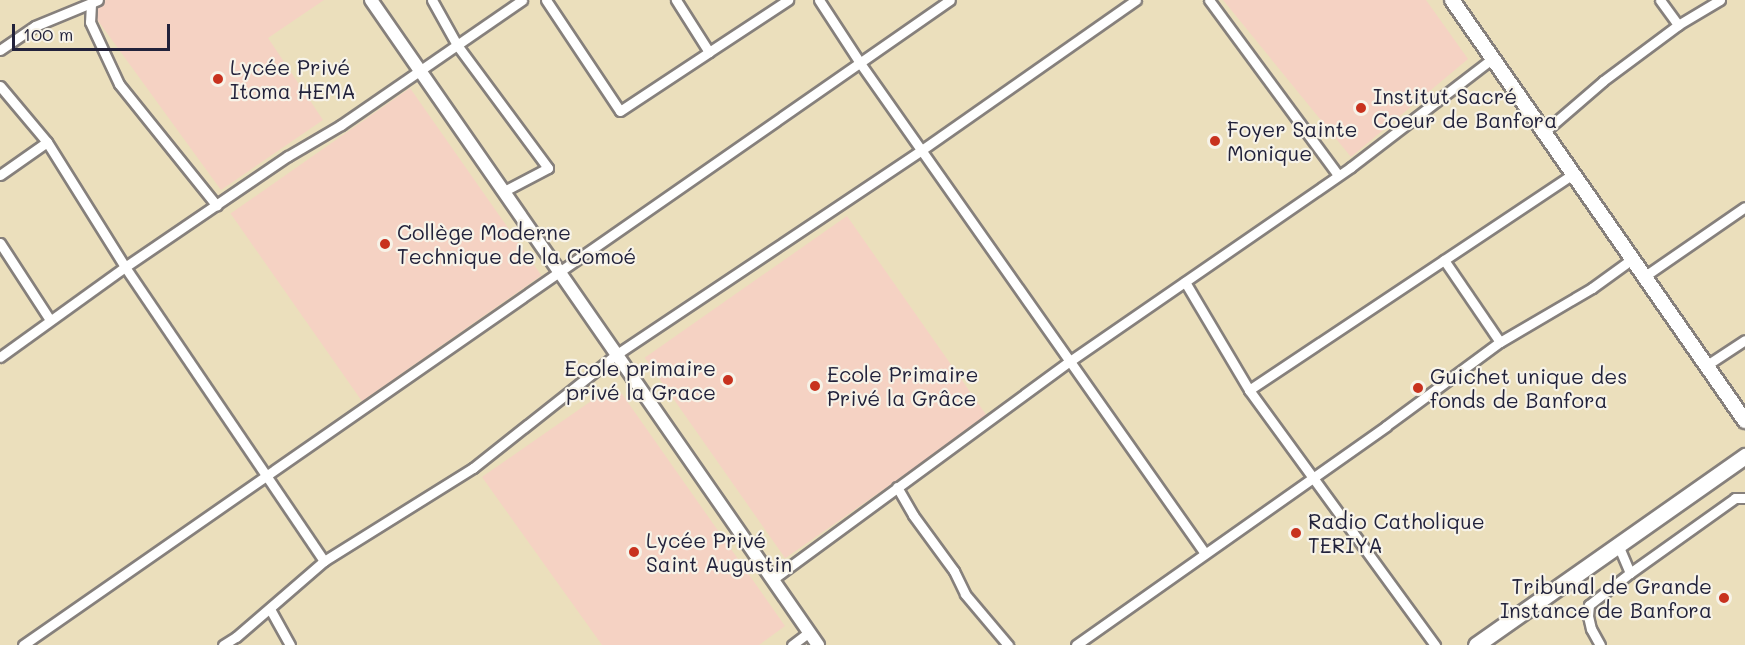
<!DOCTYPE html>
<html>
<head>
<meta charset="utf-8">
<style>
	body { margin:0 }
	#map { position:relative; width:1745px; height:645px; overflow:hidden; background:#ebdfbc; font-family:Mali,sans-serif }
	div>[style] { position:absolute }
	.built>* { inset:0; background:#f5d2c3; transform-origin:0 0 }
	.roads { filter:drop-shadow(2px 0 #86807c) drop-shadow(-2px 0 #86807c) drop-shadow(0 2px #86807c) drop-shadow(0 -2px #86807c) }
	.minor>* { height:9px; margin:-4.5px; padding:0 4.5px; transform-origin:4.5px; border-radius:4.5px; background:#fff }
	.tertiary>* { height:12px; margin:-6px; padding:0 6px; transform-origin:6px; border-radius:6px; background:#fff }
	.secondary>* { height:14px; margin:-7px; padding:0 7px; transform-origin:7px; border-radius:7px; background:#fff }
	.trunk>* { height:15px; margin:-7.5px; padding:0 7.5px; transform-origin:7.5px; border-radius:7.5px; background:#fff }
	.dots>* { width:16px; height:16px; translate:-50% -50%; box-sizing:border-box; border:3px solid #f7f3e8; border-radius:50% }
	span { translate:-50% -50%; white-space:nowrap; text-align:center; line-height:1.15; -webkit-text-stroke:4.5px #f7f3e8; paint-order:stroke }
	.poi-label { font-size:21px; color:#22223b }
	.left { translate:0 -50%; text-align:left }
	.right { translate:-100% -50%; text-align:right }
	.scale { position:absolute; left:12px; top:24px; width:158px; height:27px; box-sizing:border-box; border:3px solid #22223b; border-top:0; padding-left:8px; font-size:18px; line-height:21px; white-space:nowrap; color:#22223b; -webkit-text-stroke:4px #f7f3e8; paint-order:stroke }
</style>
</head>
<body>
<div id="map">
	<div class="built">
		<div style="clip-path:polygon(106px 0,324px 0,268px 38px,323px 120px,221px 190px,96px 18px,97px 6px)"></div>
		<div style="clip-path:polygon(1223px 0,1426px 0,1468px 59px,1351px 157px)"></div>
		<div style="left:410px;top:88px;width:229px;height:219px;rotate:55deg"></div>
		<div style="left:847px;top:216px;width:245px;height:247px;rotate:55deg"></div>
		<div style="clip-path:polygon(607px 390px,622px 394px,785px 626px,759px 645px,602px 645px,482px 477px)"></div>
	</div>
	<div class="roads">
		<div class="minor">
			<div style="left:432px;top:0;width:51px;rotate:60.9deg"></div>
			<div style="left:457px;top:45px;width:153px;rotate:53.5deg"></div>
			<div style="left:548px;top:168px;width:50px;rotate:152.4deg"></div>
			<div style="left:546px;top:0;width:133px;rotate:56.3deg"></div>
			<div style="left:620px;top:111px;width:107px;rotate:-33.5deg"></div>
			<div style="left:709px;top:52px;width:62px;rotate:-122.4deg"></div>
			<div style="left:819px;top:0;width:75px;rotate:56.9deg"></div>
			<div style="left:860px;top:63px;width:598px;rotate:54.87deg"></div>
			<div style="left:1209px;top:0;width:217px;rotate:53.6deg"></div>
			<div style="left:1660px;top:0;width:31px;rotate:54deg"></div>
			<div style="left:91px;top:4px;width:18px;rotate:93deg"></div>
			<div style="left:90px;top:22px;width:68px;rotate:64.9deg"></div>
			<div style="left:119px;top:84px;width:156px;rotate:51.2deg"></div>
			<div style="left:0;top:50px;width:42px;rotate:-34.4deg"></div>
			<div style="left:35px;top:26px;width:68px;rotate:-22.4deg"></div>
			<div style="left:709px;top:52px;width:95px;rotate:-33.4deg"></div>
			<div style="left:0;top:86px;width:73px;rotate:50deg"></div>
			<div style="left:47px;top:142px;width:147px;rotate:58deg"></div>
			<div style="left:125px;top:267px;width:355px;rotate:55.9deg"></div>
			<div style="left:1544px;top:132px;width:78px;rotate:-40.8deg"></div>
			<div style="left:1603px;top:81px;width:94px;rotate:-36.7deg"></div>
			<div style="left:1678px;top:25px;width:49px;rotate:-30.8deg"></div>
			<div style="left:0;top:175px;width:57px;rotate:-35.1deg"></div>
			<div style="left:0;top:243px;width:92px;rotate:57deg"></div>
			<div style="left:1444px;top:260px;width:99px;rotate:55.7deg"></div>
			<div style="left:1645px;top:276px;width:121px;rotate:-34.6deg"></div>
			<div style="left:1185px;top:282px;width:126px;rotate:59.3deg"></div>
			<div style="left:1249px;top:390px;width:316px;rotate:53.9deg"></div>
			<div style="left:0;top:357px;width:154px;rotate:-35.8deg"></div>
			<div style="left:125px;top:267px;width:197px;rotate:-34.3deg"></div>
			<div style="left:288px;top:156px;width:61px;rotate:-30.3deg"></div>
			<div style="left:341px;top:125px;width:220px;rotate:-34.6deg"></div>
			<div style="left:1707px;top:365px;width:45px;rotate:-33.3deg"></div>
			<div style="left:1249px;top:390px;width:389px;rotate:-33.7deg"></div>
			<div style="left:897px;top:487px;width:32px;rotate:60deg"></div>
			<div style="left:913px;top:515px;width:69px;rotate:53.8deg"></div>
			<div style="left:954px;top:571px;width:25px;rotate:64deg"></div>
			<div style="left:965px;top:594px;width:67px;rotate:49.9deg"></div>
			<div style="left:1630px;top:573px;width:129px;rotate:-35.5deg"></div>
			<div style="left:1735px;top:498px;width:10px"></div>
			<div style="left:773px;top:579px;width:368px;rotate:-36.3deg"></div>
			<div style="left:1070px;top:361px;width:341px;rotate:-34.6deg"></div>
			<div style="left:1351px;top:167px;width:179px;rotate:-37.5deg"></div>
			<div style="left:270px;top:609px;width:41px;rotate:60.9deg"></div>
			<div style="left:23px;top:645px;width:1129px;rotate:-34.83deg"></div>
			<div style="left:223px;top:645px;width:15px;rotate:-32deg"></div>
			<div style="left:236px;top:637px;width:116px;rotate:-40.8deg"></div>
			<div style="left:324px;top:561px;width:176px;rotate:-32deg"></div>
			<div style="left:473px;top:468px;width:184px;rotate:-38.4deg"></div>
			<div style="left:617px;top:354px;width:368px;rotate:-33.8deg"></div>
			<div style="left:923px;top:149px;width:260px;rotate:-35deg"></div>
			<div style="left:792px;top:645px;width:21px;rotate:-37deg"></div>
			<div style="left:1076px;top:645px;width:380px;rotate:-35.2deg"></div>
			<div style="left:1386px;top:426px;width:142px;rotate:-36.4deg"></div>
			<div style="left:1500px;top:342px;width:107px;rotate:-30.4deg"></div>
			<div style="left:1592px;top:288px;width:49px;rotate:-35.9deg"></div>
			<div style="left:1600px;top:645px;width:18px;rotate:-119deg"></div>
			<div style="left:1591px;top:629px;width:13px;rotate:-103deg"></div>
			<div style="left:1588px;top:616px;width:11px;rotate:-85deg"></div>
			<div style="left:1589px;top:605px;width:52px;rotate:-38deg"></div>
			<div style="left:1630px;top:573px;width:30px;rotate:-113deg"></div>
		</div>
		<div class="tertiary">
			<div style="left:371px;top:0;width:785px;rotate:55.28deg"></div>
		</div>
		<div class="secondary">
			<div style="left:1452px;top:0;width:513px;rotate:55.16deg"></div>
		</div>
		<div class="trunk">
			<div style="left:1476px;top:645px;width:329px;rotate:-35.1deg"></div>
		</div>
	</div>
	<div class="dots">
		<div style="left:218px;top:79px;background:#c8321e"></div>
		<div style="left:1361px;top:108px;background:#c8321e"></div>
		<div style="left:1215px;top:141px;background:#c8321e"></div>
		<div style="left:385px;top:244px;background:#c8321e"></div>
		<div style="left:728px;top:380px;background:#c8321e"></div>
		<div style="left:815px;top:386px;background:#c8321e"></div>
		<div style="left:1418px;top:388px;background:#c8321e"></div>
		<div style="left:1296px;top:533px;background:#c8321e"></div>
		<div style="left:634px;top:552px;background:#c8321e"></div>
		<div style="left:1724px;top:598px;background:#c8321e"></div>
	</div>
	<div class="poi-label">
		<span class="left" style="left:230px;top:79px">Lycée Privé<br>Itoma HEMA</span>
		<span class="left" style="left:1373px;top:108px">Institut Sacré<br>Coeur de Banfora</span>
		<span class="left" style="left:1227px;top:141px">Foyer Sainte<br>Monique</span>
		<span class="left" style="left:397px;top:244px">Collège Moderne<br>Technique de la Comoé</span>
		<span class="right" style="left:716px;top:380px">Ecole primaire<br>privé la Grace</span>
		<span class="left" style="left:827px;top:386px">Ecole Primaire<br>Privé la Grâce</span>
		<span class="left" style="left:1430px;top:388px">Guichet unique des<br>fonds de Banfora</span>
		<span class="left" style="left:1308px;top:533px">Radio Catholique<br>TERIYA</span>
		<span class="left" style="left:646px;top:552px">Lycée Privé<br>Saint Augustin</span>
		<span class="right" style="left:1712px;top:598px">Tribunal de Grande<br>Instance de Banfora</span>
	</div>
	<div class="scale">100 m</div>
</div>
</body>
</html>
